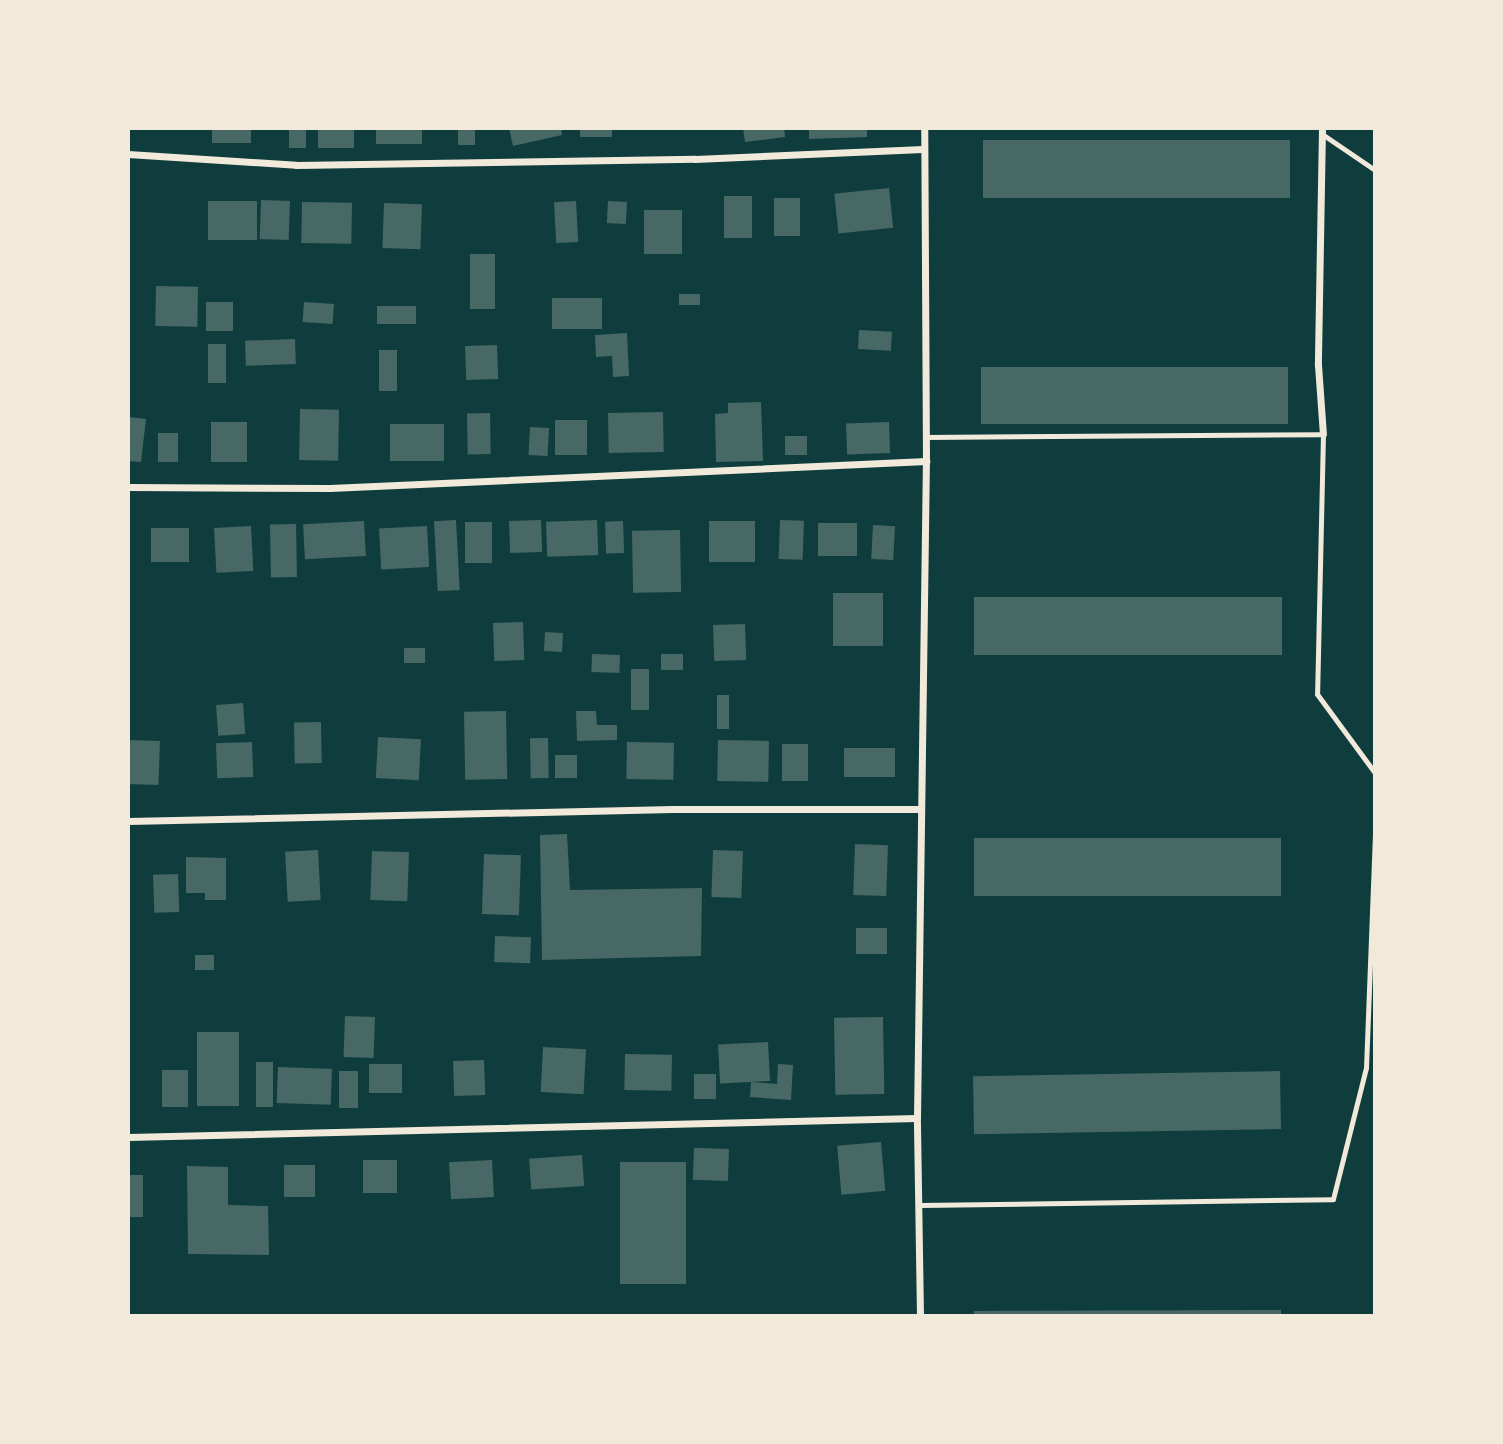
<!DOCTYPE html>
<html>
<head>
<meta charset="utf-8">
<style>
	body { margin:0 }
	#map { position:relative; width:1503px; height:1444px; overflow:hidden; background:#0f3d3e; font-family:"Exo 2",sans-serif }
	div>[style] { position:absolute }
	.building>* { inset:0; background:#486865; transform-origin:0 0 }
	.service>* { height:5px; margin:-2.5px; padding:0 2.5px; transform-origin:2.5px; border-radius:2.5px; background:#f1e9da }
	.minor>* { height:7px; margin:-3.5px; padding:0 3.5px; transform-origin:3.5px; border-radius:3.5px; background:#f1e9da }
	span { translate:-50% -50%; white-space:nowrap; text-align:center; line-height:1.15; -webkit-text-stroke:7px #f1e9da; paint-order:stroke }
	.frame { position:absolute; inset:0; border:130px solid #f1e9da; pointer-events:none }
</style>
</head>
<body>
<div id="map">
	<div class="building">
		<div style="left:212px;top:128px;width:39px;height:15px"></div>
		<div style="left:289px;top:128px;width:17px;height:20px"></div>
		<div style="left:318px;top:128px;width:36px;height:20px"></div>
		<div style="left:376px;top:128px;width:46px;height:16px"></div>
		<div style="left:458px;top:128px;width:17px;height:17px"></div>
		<div style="clip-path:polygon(509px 128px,561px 128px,562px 135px,513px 146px)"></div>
		<div style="left:580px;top:128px;width:32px;height:9px"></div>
		<div style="clip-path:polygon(743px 128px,784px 128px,785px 137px,745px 142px)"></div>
		<div style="clip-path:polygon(809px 128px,867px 128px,867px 137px,809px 139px)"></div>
		<div style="left:1290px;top:140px;width:58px;height:307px;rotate:90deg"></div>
		<div style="left:889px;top:188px;width:40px;height:55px;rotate:84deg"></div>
		<div style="left:724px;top:196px;width:28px;height:42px"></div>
		<div style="left:774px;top:198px;width:26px;height:38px"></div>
		<div style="left:261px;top:200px;width:29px;height:39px;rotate:2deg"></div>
		<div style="left:208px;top:201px;width:49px;height:39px"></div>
		<div style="left:576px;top:201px;width:41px;height:22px;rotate:87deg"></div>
		<div style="left:608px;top:201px;width:19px;height:22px;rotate:3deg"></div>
		<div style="left:302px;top:202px;width:50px;height:41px;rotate:1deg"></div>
		<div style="left:384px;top:203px;width:38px;height:45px;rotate:2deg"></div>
		<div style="left:644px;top:210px;width:38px;height:44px"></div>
		<div style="left:470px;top:254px;width:25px;height:55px"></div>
		<div style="left:156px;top:286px;width:42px;height:40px;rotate:1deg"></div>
		<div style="left:679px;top:294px;width:21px;height:11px"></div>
		<div style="left:602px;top:298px;width:31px;height:50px;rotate:90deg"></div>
		<div style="left:233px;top:302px;width:29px;height:27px;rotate:90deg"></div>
		<div style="left:304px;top:302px;width:30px;height:20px;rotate:4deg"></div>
		<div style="left:377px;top:306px;width:39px;height:18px"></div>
		<div style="left:859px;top:330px;width:33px;height:19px;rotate:3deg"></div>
		<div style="clip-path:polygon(627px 333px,629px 376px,613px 377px,612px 356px,596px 357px,595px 335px)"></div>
		<div style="left:295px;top:339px;width:25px;height:50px;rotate:88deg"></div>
		<div style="left:208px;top:344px;width:18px;height:39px"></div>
		<div style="left:497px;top:345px;width:34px;height:32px;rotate:88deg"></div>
		<div style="left:379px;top:350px;width:18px;height:41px"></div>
		<div style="left:1288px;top:367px;width:57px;height:307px;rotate:90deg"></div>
		<div style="clip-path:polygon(761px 402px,763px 461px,716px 462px,715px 414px,728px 413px,728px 403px)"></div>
		<div style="left:300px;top:409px;width:39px;height:51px;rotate:1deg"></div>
		<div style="left:663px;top:412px;width:40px;height:55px;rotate:89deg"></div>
		<div style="left:490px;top:413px;width:41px;height:23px;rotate:89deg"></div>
		<div style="clip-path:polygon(128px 417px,146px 419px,141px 462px,128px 461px)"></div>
		<div style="left:587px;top:420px;width:35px;height:32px;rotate:90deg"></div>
		<div style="left:211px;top:422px;width:36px;height:40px"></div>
		<div style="left:889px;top:422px;width:31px;height:43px;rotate:88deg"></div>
		<div style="left:390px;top:424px;width:54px;height:37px"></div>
		<div style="left:530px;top:427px;width:19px;height:28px;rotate:3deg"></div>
		<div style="left:158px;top:433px;width:20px;height:29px"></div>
		<div style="left:807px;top:436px;width:19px;height:22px;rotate:90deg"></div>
		<div style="left:456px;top:520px;width:70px;height:22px;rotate:87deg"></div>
		<div style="left:541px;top:520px;width:32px;height:32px;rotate:88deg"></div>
		<div style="left:597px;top:520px;width:35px;height:51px;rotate:88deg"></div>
		<div style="left:780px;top:520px;width:24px;height:39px;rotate:2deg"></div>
		<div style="left:364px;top:521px;width:35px;height:61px;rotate:87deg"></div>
		<div style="left:623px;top:521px;width:32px;height:18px;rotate:88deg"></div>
		<div style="left:709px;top:521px;width:46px;height:41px"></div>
		<div style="left:465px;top:522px;width:27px;height:41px"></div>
		<div style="left:818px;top:523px;width:39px;height:33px"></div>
		<div style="left:296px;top:524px;width:53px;height:26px;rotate:89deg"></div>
		<div style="left:873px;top:525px;width:22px;height:34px;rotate:3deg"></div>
		<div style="left:251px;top:526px;width:45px;height:37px;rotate:87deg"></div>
		<div style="left:427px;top:526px;width:41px;height:48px;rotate:87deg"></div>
		<div style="left:151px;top:528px;width:38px;height:34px"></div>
		<div style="left:680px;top:530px;width:62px;height:48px;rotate:89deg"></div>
		<div style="left:833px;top:593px;width:50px;height:53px"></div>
		<div style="left:1282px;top:597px;width:58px;height:308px;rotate:90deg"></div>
		<div style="left:523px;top:622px;width:38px;height:30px;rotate:88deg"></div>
		<div style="left:745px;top:624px;width:36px;height:32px;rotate:88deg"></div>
		<div style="left:545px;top:632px;width:18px;height:19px;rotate:3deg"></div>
		<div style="left:404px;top:648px;width:21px;height:15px"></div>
		<div style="left:592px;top:654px;width:28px;height:18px;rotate:2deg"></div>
		<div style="left:661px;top:654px;width:22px;height:16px"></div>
		<div style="left:631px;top:669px;width:18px;height:41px"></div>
		<div style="left:717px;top:695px;width:12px;height:34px"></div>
		<div style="left:243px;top:703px;width:31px;height:27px;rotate:86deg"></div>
		<div style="left:506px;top:711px;width:68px;height:42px;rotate:89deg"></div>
		<div style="clip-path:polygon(576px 711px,596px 711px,597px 725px,617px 725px,617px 740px,577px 741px)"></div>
		<div style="left:321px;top:722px;width:41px;height:27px;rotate:89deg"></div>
		<div style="left:378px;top:737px;width:43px;height:41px;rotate:3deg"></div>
		<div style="left:548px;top:738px;width:40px;height:18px;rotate:89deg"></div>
		<div style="left:128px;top:740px;width:32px;height:44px;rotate:2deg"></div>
		<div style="left:718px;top:740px;width:51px;height:41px;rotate:1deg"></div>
		<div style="left:252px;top:742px;width:35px;height:36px;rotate:88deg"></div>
		<div style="left:627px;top:742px;width:47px;height:37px;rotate:1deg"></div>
		<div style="left:782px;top:744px;width:26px;height:37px"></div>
		<div style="left:844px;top:748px;width:51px;height:29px"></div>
		<div style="left:577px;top:755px;width:23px;height:22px;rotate:90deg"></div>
		<div style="clip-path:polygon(567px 834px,570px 890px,702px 888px,701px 956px,542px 960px,540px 835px)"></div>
		<div style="left:1281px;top:838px;width:58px;height:307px;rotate:90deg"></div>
		<div style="left:855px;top:844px;width:33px;height:51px;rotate:2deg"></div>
		<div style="left:318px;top:850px;width:50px;height:33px;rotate:87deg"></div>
		<div style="left:713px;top:850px;width:30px;height:47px;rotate:2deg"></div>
		<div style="left:372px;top:851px;width:37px;height:49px;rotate:2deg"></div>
		<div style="left:484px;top:854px;width:37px;height:60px;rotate:2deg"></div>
		<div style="clip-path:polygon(186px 857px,226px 858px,226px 900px,205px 900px,205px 893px,186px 893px)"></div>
		<div style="left:178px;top:874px;width:38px;height:25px;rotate:88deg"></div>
		<div style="left:856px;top:928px;width:31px;height:26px"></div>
		<div style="left:495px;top:936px;width:36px;height:26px;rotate:2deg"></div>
		<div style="left:214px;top:955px;width:15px;height:19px;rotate:90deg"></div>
		<div style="left:345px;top:1016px;width:30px;height:41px;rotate:2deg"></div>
		<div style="left:883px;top:1017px;width:77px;height:49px;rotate:89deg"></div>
		<div style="left:197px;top:1032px;width:42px;height:74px"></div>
		<div style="left:768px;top:1042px;width:39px;height:50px;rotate:87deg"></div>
		<div style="left:543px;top:1047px;width:43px;height:45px;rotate:3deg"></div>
		<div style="left:625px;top:1054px;width:47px;height:36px;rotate:1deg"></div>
		<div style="left:484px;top:1060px;width:35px;height:31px;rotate:88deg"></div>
		<div style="left:256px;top:1062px;width:17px;height:45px"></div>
		<div style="left:369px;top:1064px;width:33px;height:29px"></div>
		<div style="clip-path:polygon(778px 1064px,793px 1065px,791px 1100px,750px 1097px,751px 1082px,777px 1084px)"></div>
		<div style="left:278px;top:1067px;width:54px;height:36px;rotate:2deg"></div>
		<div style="left:162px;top:1070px;width:26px;height:37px"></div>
		<div style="left:339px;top:1071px;width:19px;height:37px"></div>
		<div style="left:1280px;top:1071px;width:58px;height:307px;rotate:89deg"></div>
		<div style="left:716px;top:1074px;width:25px;height:22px;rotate:90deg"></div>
		<div style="left:881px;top:1142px;width:49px;height:44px;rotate:85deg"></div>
		<div style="left:729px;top:1149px;width:32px;height:35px;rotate:92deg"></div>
		<div style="left:582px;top:1155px;width:31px;height:53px;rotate:86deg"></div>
		<div style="left:363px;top:1160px;width:34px;height:33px"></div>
		<div style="left:492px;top:1160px;width:37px;height:43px;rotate:87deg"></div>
		<div style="left:686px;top:1162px;width:122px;height:66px;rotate:90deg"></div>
		<div style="left:284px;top:1165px;width:31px;height:32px"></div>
		<div style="clip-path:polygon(187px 1166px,228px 1167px,228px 1205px,268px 1206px,269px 1255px,188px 1254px)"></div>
		<div style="left:128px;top:1175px;width:15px;height:42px"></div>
		<div style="clip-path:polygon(1281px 1310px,1281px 1316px,974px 1316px,974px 1311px)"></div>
	</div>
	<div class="service">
		<div style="left:1322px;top:134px;width:64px;rotate:34.2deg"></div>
		<div style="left:925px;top:437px;width:398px;rotate:-0.4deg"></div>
		<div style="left:1323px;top:434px;width:260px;rotate:91.3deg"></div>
		<div style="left:1317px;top:694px;width:98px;rotate:53.7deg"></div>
		<div style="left:920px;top:1205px;width:413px;rotate:-0.8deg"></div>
		<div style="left:1333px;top:1199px;width:135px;rotate:-75.9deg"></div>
		<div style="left:1366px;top:1068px;width:234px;rotate:-87.8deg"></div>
	</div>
	<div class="minor">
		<div style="left:1322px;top:128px;width:237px;rotate:91deg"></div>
		<div style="left:1318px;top:365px;width:69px;rotate:85.9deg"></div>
		<div style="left:128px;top:154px;width:168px;rotate:3.7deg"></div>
		<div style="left:296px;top:165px;width:399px;rotate:-0.9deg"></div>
		<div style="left:695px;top:159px;width:228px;rotate:-2.5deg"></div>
		<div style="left:128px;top:487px;width:202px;rotate:0.3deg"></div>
		<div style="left:330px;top:488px;width:597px;rotate:-2.59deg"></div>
		<div style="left:128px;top:821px;width:545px;rotate:-1.26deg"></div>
		<div style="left:673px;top:809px;width:248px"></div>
		<div style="left:128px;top:1137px;width:789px;rotate:-1.38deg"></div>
		<div style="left:920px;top:1316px;width:198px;rotate:-90.9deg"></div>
		<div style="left:917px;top:1118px;width:657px;rotate:-89.22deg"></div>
		<div style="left:926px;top:461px;width:333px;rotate:-90.3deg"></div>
	</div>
	<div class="frame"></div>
</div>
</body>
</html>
